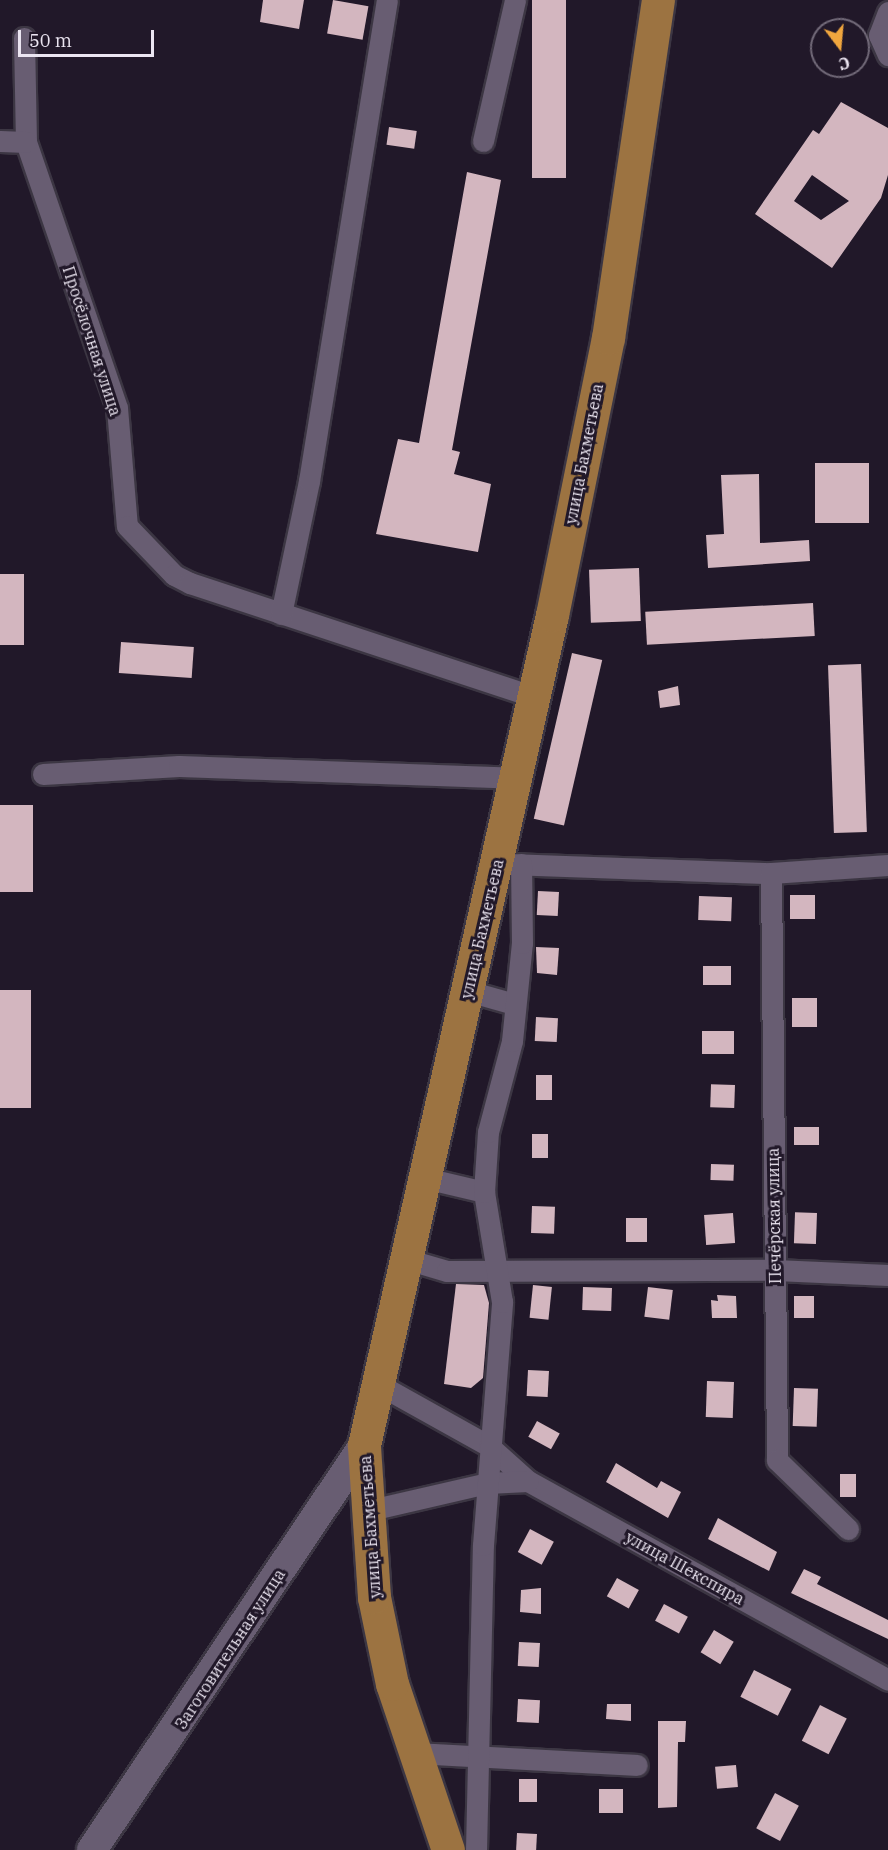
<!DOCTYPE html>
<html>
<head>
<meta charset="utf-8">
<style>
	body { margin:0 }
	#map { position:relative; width:888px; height:1850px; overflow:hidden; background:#211829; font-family:"IBM Plex Serif",serif }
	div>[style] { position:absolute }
	.building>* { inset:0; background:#d3b6bf; transform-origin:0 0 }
	.roads { filter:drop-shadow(2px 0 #3c3643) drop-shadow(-2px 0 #3c3643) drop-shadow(0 2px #3c3643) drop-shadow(0 -2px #3c3643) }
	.minor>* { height:21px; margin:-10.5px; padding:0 10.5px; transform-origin:10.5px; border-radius:10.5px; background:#685d72 }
	.secondary>* { height:30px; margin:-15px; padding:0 15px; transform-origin:15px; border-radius:15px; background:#685d72 }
	.primary>* { height:33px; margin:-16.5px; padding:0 16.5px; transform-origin:16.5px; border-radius:16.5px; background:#9c7341 }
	span { translate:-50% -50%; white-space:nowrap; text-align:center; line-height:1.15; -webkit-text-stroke:6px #211829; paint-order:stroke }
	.street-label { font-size:16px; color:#ebe5f1 }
	.north { position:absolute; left:810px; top:18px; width:60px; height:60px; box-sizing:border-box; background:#211829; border:2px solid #726a79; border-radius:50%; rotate:164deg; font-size:16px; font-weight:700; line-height:24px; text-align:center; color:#ebe5f1 }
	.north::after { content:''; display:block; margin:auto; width:21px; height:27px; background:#f0a63e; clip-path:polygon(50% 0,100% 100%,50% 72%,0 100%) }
	.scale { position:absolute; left:18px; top:30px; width:136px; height:27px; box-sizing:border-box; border:3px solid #ebe5f1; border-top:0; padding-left:8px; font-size:18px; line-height:21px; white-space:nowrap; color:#ebe5f1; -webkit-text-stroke:4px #211829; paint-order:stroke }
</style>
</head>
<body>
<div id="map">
	<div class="building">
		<div style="clip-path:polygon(263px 0,304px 0,299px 29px,260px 22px)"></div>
		<div style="left:333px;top:0;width:36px;height:34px;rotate:10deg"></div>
		<div style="left:532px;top:0;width:34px;height:178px"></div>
		<div style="clip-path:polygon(evenodd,841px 102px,888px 128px,888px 175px,881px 198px,832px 268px,755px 214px,813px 130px,819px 134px,841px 102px,812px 175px,849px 201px,821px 220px,794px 201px,812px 175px)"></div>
		<div style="left:389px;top:127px;width:28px;height:18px;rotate:8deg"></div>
		<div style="clip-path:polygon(467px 172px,501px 180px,452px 450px,460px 452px,454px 474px,491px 484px,478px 552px,376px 534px,398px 439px,419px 443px)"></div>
		<div style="left:815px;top:463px;width:54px;height:60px"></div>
		<div style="clip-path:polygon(759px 474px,760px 543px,809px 540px,810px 561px,708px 568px,706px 535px,724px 534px,721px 475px)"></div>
		<div style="left:639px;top:568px;width:53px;height:50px;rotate:88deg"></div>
		<div style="left:0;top:574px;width:24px;height:71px"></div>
		<div style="left:813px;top:603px;width:33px;height:168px;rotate:87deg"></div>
		<div style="left:121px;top:642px;width:73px;height:31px;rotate:4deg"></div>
		<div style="left:572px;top:653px;width:31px;height:170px;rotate:13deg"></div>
		<div style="left:861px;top:664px;width:168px;height:33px;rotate:88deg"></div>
		<div style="clip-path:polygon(678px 686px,680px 705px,660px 708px,658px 691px)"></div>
		<div style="left:0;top:805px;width:33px;height:87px"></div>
		<div style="left:538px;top:891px;width:21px;height:24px;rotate:3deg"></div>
		<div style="left:790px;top:895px;width:25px;height:24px"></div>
		<div style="left:699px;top:896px;width:33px;height:24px;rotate:2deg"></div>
		<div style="clip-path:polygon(536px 947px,559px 948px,557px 975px,537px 973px)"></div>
		<div style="left:731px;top:966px;width:19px;height:28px;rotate:90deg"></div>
		<div style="left:0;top:990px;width:31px;height:118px"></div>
		<div style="left:792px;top:998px;width:25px;height:29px"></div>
		<div style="left:536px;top:1017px;width:22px;height:24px;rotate:3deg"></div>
		<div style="left:702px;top:1031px;width:32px;height:23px"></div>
		<div style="left:536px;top:1075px;width:16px;height:25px"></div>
		<div style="left:735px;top:1085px;width:23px;height:24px;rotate:92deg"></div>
		<div style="left:794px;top:1127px;width:25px;height:18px"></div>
		<div style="left:532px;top:1134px;width:16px;height:24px"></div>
		<div style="left:711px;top:1164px;width:23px;height:16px;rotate:2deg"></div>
		<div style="left:532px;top:1206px;width:23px;height:27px;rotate:2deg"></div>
		<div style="left:733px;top:1213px;width:30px;height:29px;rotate:86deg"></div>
		<div style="left:817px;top:1213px;width:31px;height:22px;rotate:92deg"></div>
		<div style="left:626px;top:1218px;width:21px;height:24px"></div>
		<div style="clip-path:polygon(456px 1284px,484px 1285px,489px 1303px,483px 1378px,471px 1388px,444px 1384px)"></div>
		<div style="left:533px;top:1285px;width:19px;height:33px;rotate:6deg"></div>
		<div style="left:583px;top:1287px;width:29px;height:23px;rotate:2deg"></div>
		<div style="left:648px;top:1287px;width:25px;height:30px;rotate:7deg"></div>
		<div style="clip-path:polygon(717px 1295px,736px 1296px,737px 1318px,712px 1318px,711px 1300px,718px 1301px)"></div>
		<div style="left:794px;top:1296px;width:20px;height:22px"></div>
		<div style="left:528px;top:1370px;width:21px;height:26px;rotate:3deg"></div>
		<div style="left:707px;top:1381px;width:27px;height:36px;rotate:2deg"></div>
		<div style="left:794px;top:1388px;width:24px;height:38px;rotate:2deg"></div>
		<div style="left:537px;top:1421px;width:26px;height:18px;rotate:29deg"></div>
		<div style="clip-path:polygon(616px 1463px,657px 1488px,661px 1481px,681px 1492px,668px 1518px,606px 1482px)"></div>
		<div style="left:840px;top:1474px;width:16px;height:23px"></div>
		<div style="clip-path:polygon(718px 1518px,777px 1552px,769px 1571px,708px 1539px)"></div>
		<div style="left:530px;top:1529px;width:27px;height:26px;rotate:28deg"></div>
		<div style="clip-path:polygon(804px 1569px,821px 1577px,817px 1584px,888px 1620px,888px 1639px,791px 1593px)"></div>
		<div style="left:617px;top:1578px;width:25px;height:21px;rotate:29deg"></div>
		<div style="clip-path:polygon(541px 1588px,541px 1614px,520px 1612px,521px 1590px)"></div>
		<div style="left:664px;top:1604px;width:27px;height:19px;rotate:28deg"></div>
		<div style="left:714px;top:1630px;width:23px;height:26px;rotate:31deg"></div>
		<div style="left:519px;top:1642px;width:21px;height:24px;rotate:3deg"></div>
		<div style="left:754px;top:1670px;width:42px;height:30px;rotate:27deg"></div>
		<div style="left:518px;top:1699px;width:22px;height:23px;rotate:3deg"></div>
		<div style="clip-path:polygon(607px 1704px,631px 1704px,631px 1721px,606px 1719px)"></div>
		<div style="left:820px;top:1705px;width:30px;height:40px;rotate:27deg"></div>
		<div style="clip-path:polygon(658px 1721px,686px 1721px,685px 1742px,678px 1742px,677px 1807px,658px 1808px)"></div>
		<div style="left:736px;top:1765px;width:22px;height:21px;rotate:85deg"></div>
		<div style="left:519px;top:1779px;width:18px;height:23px"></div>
		<div style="left:599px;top:1789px;width:24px;height:24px"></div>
		<div style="left:775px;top:1793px;width:27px;height:40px;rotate:28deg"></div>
		<div style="left:517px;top:1833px;width:20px;height:17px;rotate:3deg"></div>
	</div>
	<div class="roads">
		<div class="minor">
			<div style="left:888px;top:12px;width:25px;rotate:111deg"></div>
			<div style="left:879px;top:35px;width:22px;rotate:66deg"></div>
			<div style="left:24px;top:38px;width:104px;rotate:88.9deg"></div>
			<div style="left:26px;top:142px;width:281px;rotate:71.1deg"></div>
			<div style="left:117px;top:408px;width:118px;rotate:85.2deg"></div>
			<div style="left:127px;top:526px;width:68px;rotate:46.2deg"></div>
			<div style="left:174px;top:575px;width:18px;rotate:27deg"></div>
			<div style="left:190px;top:583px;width:363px;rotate:18.3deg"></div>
			<div style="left:0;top:141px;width:26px;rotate:2deg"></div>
			<div style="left:483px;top:141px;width:145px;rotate:-77.2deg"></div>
			<div style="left:281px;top:614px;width:136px;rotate:-78.1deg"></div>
			<div style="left:309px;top:481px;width:487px;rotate:-80.8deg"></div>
			<div style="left:43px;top:774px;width:136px;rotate:-3.4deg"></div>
			<div style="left:179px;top:766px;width:336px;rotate:2deg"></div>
			<div style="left:508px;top:864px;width:263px;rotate:2deg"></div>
			<div style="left:771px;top:873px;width:117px;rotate:-3.9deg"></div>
			<div style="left:771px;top:873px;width:587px;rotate:89.41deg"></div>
			<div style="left:777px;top:1460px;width:99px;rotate:44.2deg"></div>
			<div style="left:468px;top:991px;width:48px;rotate:15.8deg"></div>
			<div style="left:425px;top:1178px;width:61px;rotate:13.3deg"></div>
			<div style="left:406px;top:1259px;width:43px;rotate:16.3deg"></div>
			<div style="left:447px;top:1271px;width:328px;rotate:-0.2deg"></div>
			<div style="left:775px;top:1270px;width:113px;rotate:2.5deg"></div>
			<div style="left:378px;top:1384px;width:127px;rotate:29.2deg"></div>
			<div style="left:489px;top:1446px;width:52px;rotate:41.9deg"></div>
			<div style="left:528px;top:1481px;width:411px;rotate:28.9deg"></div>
			<div style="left:366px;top:1511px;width:124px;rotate:-13deg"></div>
			<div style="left:487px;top:1483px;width:41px;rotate:-2.8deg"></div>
			<div style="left:416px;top:1753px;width:221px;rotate:3.1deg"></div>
			<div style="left:476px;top:1850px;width:305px;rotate:-88.7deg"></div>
			<div style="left:483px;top:1545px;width:244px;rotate:-85.5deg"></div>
			<div style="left:502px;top:1302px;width:111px;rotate:-99.3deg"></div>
			<div style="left:484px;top:1192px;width:60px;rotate:-86.2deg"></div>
			<div style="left:488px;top:1132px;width:94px;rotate:-75.2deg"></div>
			<div style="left:512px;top:1041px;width:99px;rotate:-84.2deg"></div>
			<div style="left:522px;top:943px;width:79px;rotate:-90.7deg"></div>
		</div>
		<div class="secondary">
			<div style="left:92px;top:1850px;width:488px;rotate:-56.1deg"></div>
		</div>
		<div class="primary">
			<div style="left:448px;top:1850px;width:175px;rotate:-108.6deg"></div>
			<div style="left:392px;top:1684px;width:89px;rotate:-101.7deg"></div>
			<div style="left:374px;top:1597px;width:152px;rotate:-93.8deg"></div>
			<div style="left:364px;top:1445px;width:851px;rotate:-77.24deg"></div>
			<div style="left:552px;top:615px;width:283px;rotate:-78.6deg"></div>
			<div style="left:608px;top:338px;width:342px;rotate:-81.6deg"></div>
		</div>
	</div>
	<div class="street-label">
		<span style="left:92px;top:341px;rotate:72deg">Просёлочная улица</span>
		<span style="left:584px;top:454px;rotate:-79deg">улица Бахметьева</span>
		<span style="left:482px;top:929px;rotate:-77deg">улица Бахметьева</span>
		<span style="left:774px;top:1216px;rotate:-91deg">Печёрская улица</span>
		<span style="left:370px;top:1527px;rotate:-94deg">улица Бахметьева</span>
		<span style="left:685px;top:1568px;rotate:29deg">улица Шекспира</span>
		<span style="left:230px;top:1649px;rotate:-57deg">Заготовительная улица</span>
	</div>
	<div class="north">С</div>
	<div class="scale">50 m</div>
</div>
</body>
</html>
